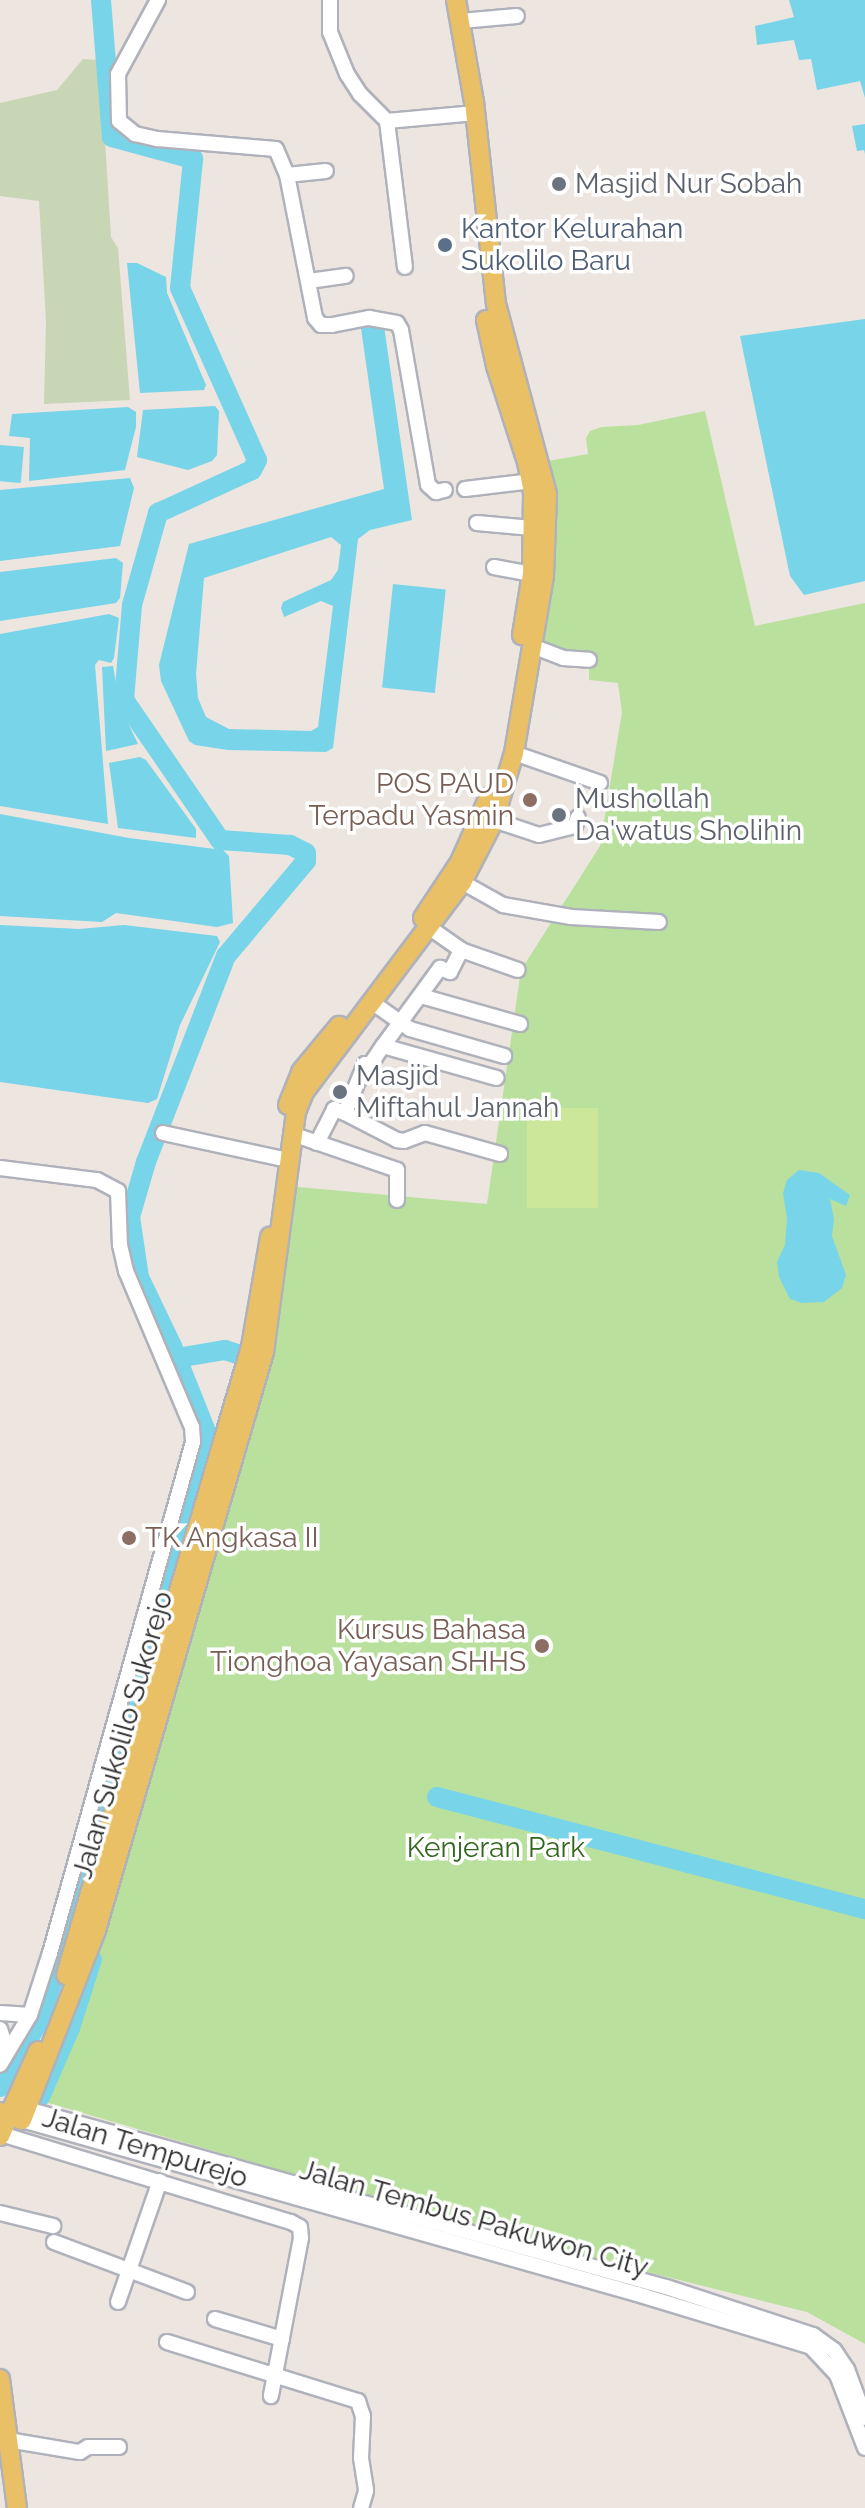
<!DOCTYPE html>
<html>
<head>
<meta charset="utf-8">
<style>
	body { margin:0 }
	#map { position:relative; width:865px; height:2508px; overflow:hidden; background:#ede5df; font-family:Raleway,sans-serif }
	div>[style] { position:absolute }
	.green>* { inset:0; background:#bae09e }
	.cemetery>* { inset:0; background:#c8d6b6 }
	.pitch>* { inset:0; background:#cde79a; transform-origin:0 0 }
	.water>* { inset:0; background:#77d4e9; transform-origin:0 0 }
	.river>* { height:20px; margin:-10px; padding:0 10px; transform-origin:10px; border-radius:10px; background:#77d4e9 }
	.roads { filter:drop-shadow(2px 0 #afb2bb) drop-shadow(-2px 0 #afb2bb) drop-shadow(0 2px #afb2bb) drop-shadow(0 -2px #afb2bb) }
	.minor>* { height:14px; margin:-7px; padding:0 7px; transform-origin:7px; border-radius:7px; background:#fff }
	.major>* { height:18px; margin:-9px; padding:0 9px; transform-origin:9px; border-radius:9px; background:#eac066 }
	.dots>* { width:22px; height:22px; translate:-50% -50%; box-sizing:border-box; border:4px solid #fff; border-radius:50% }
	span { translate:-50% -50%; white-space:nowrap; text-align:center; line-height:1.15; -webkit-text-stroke:7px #fff; paint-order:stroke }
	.worship-label { font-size:28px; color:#5b616d }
	.left { translate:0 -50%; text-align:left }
	.service-label { font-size:28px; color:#4e5e75 }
	.education-label { font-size:28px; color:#785e54 }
	.right { translate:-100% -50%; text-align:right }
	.street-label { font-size:28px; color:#2c2c2c }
	.park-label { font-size:28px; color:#33661e }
</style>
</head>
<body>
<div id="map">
	<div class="green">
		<div style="clip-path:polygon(705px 411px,755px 626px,865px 603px,865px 2344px,807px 2312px,520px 2240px,31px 2098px,61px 2020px,287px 1186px,487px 1204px,521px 970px,600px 846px,622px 712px,618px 683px,589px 680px,589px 660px,532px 646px,542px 462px,588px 454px,586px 438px,590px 431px,602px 427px,638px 425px)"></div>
	</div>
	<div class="cemetery">
		<div style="clip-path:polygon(83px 59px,100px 60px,111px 237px,118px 248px,130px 400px,44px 404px,46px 321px,39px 201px,0 196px,0 103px,57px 90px)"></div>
	</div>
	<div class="pitch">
		<div style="left:527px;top:1108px;width:71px;height:100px"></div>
	</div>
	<div class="water">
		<div style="clip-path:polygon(789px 0,865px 0,865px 98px,860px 81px,817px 90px,811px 59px,799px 60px,794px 40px,757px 45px,755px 26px,794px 17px)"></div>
		<div style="clip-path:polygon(865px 124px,865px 154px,864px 150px,857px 151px,852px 126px)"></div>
		<div style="clip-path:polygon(127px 263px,137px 263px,166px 277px,167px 293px,206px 385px,204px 390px,140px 393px)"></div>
		<div style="clip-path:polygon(865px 319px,865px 581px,804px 595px,790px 576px,740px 336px)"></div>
		<div style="clip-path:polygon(evenodd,384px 326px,412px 520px,370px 530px,358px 539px,333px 748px,326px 752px,228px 750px,195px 745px,189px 741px,161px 681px,159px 665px,189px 544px,384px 489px,361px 328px,384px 326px,331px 537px,341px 545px,338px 570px,331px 580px,283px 602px,281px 608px,284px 617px,321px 601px,333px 606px,318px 727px,311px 731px,229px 729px,206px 717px,198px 698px,196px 674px,204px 578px,331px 537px)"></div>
		<div style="clip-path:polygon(215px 406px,219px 411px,217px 455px,212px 461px,188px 470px,137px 457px,143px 410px)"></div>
		<div style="clip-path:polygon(128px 407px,136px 412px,136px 427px,125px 470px,29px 481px,30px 438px,9px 436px,12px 414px)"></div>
		<div style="left:0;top:445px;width:24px;height:36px;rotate:5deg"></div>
		<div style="clip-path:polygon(130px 478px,134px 488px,120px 546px,0 561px,0 490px)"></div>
		<div style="clip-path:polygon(116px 558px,123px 563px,120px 598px,116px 603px,0 621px,0 572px)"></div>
		<div style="left:393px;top:584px;width:53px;height:104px;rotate:6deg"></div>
		<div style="clip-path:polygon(109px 614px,119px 618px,114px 658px,111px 663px,99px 660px,95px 665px,108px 824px,0 806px,0 634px)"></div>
		<div style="clip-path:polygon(113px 666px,120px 706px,138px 744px,106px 751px,102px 667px)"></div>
		<div style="clip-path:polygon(140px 757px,146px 760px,196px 829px,196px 838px,118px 828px,109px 763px)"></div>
		<div style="clip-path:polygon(0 814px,129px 838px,223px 850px,229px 856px,233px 923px,217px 927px,116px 913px,102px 922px,0 916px)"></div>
		<div style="clip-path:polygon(0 925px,79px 929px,124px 925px,217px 936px,220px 942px,180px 1025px,157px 1099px,148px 1103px,0 1082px)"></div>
		<div style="clip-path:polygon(799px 1170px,819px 1173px,850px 1195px,846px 1206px,830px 1199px,834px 1219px,832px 1236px,846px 1275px,842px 1288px,824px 1302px,802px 1303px,790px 1299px,779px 1277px,777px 1262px,785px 1245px,787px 1219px,783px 1193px,787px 1180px)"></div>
	</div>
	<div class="river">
		<div style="left:177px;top:1358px;width:49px;rotate:-9.5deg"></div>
		<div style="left:225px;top:1350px;width:39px;rotate:18deg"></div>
		<div style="left:437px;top:1797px;width:442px;rotate:14.7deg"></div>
		<div style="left:0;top:2087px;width:77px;rotate:-59.4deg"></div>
		<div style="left:39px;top:2021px;width:93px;rotate:-71.2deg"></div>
		<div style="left:69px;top:1933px;width:513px;rotate:-74.18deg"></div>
		<div style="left:209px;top:1439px;width:100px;rotate:-111.7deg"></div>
		<div style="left:172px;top:1346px;width:76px;rotate:-115.6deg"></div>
		<div style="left:139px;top:1277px;width:61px;rotate:-98.5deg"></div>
		<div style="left:130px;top:1217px;width:57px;rotate:-73.8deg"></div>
		<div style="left:146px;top:1162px;width:221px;rotate:-68.8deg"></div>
		<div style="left:226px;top:956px;width:124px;rotate:-49.9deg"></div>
		<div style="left:306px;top:861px;width:8px;rotate:-90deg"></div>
		<div style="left:306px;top:853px;width:18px;rotate:-153deg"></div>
		<div style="left:290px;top:845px;width:70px;rotate:-175.9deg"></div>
		<div style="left:220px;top:840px;width:170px;rotate:-124.4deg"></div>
		<div style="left:124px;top:700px;width:95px;rotate:-85.2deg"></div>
		<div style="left:132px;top:605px;width:96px;rotate:-74.2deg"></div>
		<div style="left:158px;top:513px;width:103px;rotate:-24.6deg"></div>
		<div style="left:252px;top:470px;width:11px;rotate:-63deg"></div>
		<div style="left:257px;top:460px;width:188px;rotate:-114.1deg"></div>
		<div style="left:180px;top:288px;width:130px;rotate:-84.2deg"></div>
		<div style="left:193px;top:159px;width:84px;rotate:-164.8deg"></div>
		<div style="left:112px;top:137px;width:137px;rotate:-94.6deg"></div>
		<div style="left:40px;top:2097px;width:75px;rotate:-66.5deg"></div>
		<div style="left:70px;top:2028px;width:72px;rotate:-72.3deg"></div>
	</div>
	<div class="roads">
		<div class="minor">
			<div style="left:158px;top:0;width:84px;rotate:118.4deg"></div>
			<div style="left:118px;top:74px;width:47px;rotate:88.8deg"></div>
			<div style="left:119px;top:121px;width:21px;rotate:39deg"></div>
			<div style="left:135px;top:134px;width:23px;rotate:13deg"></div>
			<div style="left:157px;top:139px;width:119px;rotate:4.8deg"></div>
			<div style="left:276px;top:149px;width:28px;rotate:67deg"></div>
			<div style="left:287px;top:175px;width:146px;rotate:78.9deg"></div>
			<div style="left:315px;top:318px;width:9px;rotate:49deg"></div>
			<div style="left:321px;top:325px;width:11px"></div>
			<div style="left:332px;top:325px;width:38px;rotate:-11deg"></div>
			<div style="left:369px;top:318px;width:28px;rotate:10deg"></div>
			<div style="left:397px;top:323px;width:8px;rotate:60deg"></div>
			<div style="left:401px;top:330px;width:157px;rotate:80.1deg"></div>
			<div style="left:428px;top:485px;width:11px;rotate:41deg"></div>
			<div style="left:436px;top:492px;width:9px;rotate:-13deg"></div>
			<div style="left:330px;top:0;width:32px;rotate:90deg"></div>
			<div style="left:330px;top:32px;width:45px;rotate:68deg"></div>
			<div style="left:347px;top:74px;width:24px;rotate:57deg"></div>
			<div style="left:360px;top:94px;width:38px;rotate:45deg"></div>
			<div style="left:387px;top:121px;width:89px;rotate:-5.1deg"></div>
			<div style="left:461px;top:21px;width:56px;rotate:-5.1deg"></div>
			<div style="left:387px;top:121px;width:147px;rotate:83deg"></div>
			<div style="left:287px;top:175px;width:39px;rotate:-6deg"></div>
			<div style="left:309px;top:281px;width:37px;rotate:-8deg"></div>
			<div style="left:465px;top:489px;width:76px;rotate:-6.8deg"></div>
			<div style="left:477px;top:523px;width:66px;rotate:5.2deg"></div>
			<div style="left:494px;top:567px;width:48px;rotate:10.8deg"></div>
			<div style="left:532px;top:646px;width:33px;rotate:21deg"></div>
			<div style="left:563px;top:658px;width:26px;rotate:4deg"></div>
			<div style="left:514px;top:753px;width:91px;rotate:19.2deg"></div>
			<div style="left:494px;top:820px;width:47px;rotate:18.4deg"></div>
			<div style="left:539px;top:835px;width:37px;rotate:-14deg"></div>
			<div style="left:575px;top:826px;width:9px;rotate:-72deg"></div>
			<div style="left:462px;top:882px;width:47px;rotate:29.3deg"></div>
			<div style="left:503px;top:905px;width:69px;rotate:10deg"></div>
			<div style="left:571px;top:917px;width:88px;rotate:3.3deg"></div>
			<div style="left:430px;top:928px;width:38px;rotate:35deg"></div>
			<div style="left:461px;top:950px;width:60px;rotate:19.3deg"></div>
			<div style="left:421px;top:996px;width:103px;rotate:15.8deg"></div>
			<div style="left:373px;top:1003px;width:45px;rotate:35.1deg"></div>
			<div style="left:410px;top:1029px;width:98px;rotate:16deg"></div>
			<div style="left:383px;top:1046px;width:97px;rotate:-53.8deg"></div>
			<div style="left:440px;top:968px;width:11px;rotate:22deg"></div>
			<div style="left:450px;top:972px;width:25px;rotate:-63deg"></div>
			<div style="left:345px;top:1113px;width:59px;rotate:27.4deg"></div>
			<div style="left:397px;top:1140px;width:7px;rotate:8deg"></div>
			<div style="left:404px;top:1141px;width:22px;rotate:-21deg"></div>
			<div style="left:425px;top:1133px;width:78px;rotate:15.6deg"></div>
			<div style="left:163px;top:1133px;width:119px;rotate:12.2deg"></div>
			<div style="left:292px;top:1134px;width:111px;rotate:18.9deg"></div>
			<div style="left:397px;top:1170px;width:30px;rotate:90deg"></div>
			<div style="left:317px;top:1143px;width:38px;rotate:-63deg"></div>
			<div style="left:334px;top:1109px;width:12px;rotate:20deg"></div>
			<div style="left:345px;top:1113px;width:53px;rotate:-67.8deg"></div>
			<div style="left:365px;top:1064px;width:5px;rotate:11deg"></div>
			<div style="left:370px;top:1065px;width:23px;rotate:-56deg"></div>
			<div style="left:383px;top:1046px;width:118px;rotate:15.7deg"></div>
			<div style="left:0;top:1168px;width:98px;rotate:7.1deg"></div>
			<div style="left:97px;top:1180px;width:24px;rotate:28deg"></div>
			<div style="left:118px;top:1191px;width:54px;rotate:87.9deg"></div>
			<div style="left:120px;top:1245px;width:27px;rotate:77deg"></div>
			<div style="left:126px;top:1271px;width:169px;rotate:67.1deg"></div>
			<div style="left:192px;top:1427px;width:15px;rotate:86deg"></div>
			<div style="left:193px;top:1442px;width:531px;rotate:105.63deg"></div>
			<div style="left:50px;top:1953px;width:65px;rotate:107.9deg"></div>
			<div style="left:30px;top:2015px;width:58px;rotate:121deg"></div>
			<div style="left:0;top:2013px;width:30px;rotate:4deg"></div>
			<div style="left:0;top:2029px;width:23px;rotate:72deg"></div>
			<div style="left:27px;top:2109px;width:663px;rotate:15.57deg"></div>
			<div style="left:666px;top:2287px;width:155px;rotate:18.1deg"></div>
			<div style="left:813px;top:2335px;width:26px;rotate:36deg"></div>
			<div style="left:834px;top:2350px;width:23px;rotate:56deg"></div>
			<div style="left:847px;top:2369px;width:52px;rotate:69.8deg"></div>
			<div style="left:22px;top:2120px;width:639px;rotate:15.8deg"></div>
			<div style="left:637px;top:2294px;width:182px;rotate:16.9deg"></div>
			<div style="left:811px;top:2347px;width:38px;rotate:47deg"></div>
			<div style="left:837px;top:2375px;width:78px;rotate:69deg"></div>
			<div style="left:1px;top:2134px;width:303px;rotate:16.9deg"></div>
			<div style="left:291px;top:2222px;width:10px;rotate:29deg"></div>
			<div style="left:300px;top:2227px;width:11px;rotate:85deg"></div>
			<div style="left:301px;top:2238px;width:161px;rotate:100.8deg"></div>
			<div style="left:0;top:2213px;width:55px;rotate:13.8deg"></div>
			<div style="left:54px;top:2242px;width:142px;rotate:20.6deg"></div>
			<div style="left:118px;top:2302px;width:128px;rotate:-70.9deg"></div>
			<div style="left:215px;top:2319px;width:70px;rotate:16.6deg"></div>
			<div style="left:167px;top:2342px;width:200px;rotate:17.2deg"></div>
			<div style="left:358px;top:2401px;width:16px;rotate:72deg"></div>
			<div style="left:363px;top:2416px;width:42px;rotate:92.7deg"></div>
			<div style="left:361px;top:2458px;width:33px;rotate:81deg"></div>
			<div style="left:366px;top:2491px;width:18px;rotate:106deg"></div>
			<div style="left:8px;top:2440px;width:73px;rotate:9.5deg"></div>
			<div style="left:80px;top:2452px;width:9px;rotate:-32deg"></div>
			<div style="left:88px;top:2447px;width:31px"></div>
		</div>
		<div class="major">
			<div style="left:486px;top:320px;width:47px;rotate:77.7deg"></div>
			<div style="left:496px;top:366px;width:101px;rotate:72.1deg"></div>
			<div style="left:527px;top:462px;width:33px;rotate:79deg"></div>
			<div style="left:533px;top:494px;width:80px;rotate:90.7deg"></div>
			<div style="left:532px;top:574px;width:62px;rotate:99.3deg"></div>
			<div style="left:423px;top:918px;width:67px;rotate:-56.5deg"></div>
			<div style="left:460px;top:862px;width:71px;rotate:-66deg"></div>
			<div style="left:288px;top:1105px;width:35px;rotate:-68deg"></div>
			<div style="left:301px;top:1072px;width:60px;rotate:-50.4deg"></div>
			<div style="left:66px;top:1975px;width:655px;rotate:-73.59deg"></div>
			<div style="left:251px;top:1347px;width:112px;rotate:-80.2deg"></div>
			<div style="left:0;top:2112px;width:23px;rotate:20deg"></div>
			<div style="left:22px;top:2120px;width:204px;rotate:-68.7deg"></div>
			<div style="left:96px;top:1930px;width:602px;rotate:-73.79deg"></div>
			<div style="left:264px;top:1352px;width:242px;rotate:-82.4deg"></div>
			<div style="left:296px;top:1112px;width:22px;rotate:-68deg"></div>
			<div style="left:304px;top:1092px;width:263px;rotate:-53deg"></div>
			<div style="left:462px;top:882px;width:70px;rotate:-62.7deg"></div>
			<div style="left:494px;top:820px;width:70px;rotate:-73.4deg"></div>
			<div style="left:514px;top:753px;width:180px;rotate:-80.4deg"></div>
			<div style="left:544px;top:576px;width:82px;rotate:-87.9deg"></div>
			<div style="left:547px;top:494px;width:197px;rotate:-105deg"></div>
			<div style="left:496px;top:304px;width:203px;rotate:-96.2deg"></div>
			<div style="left:474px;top:102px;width:104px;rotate:-100deg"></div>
			<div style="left:0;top:2136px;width:93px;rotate:-65.9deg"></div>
			<div style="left:0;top:2379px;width:130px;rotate:82.5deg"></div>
		</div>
	</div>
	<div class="dots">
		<div style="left:559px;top:184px;background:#6b7280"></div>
		<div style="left:445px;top:245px;background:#5c6f8a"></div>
		<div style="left:530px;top:800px;background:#8d6e63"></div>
		<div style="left:559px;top:815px;background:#6b7280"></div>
		<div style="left:340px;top:1092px;background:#6b7280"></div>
		<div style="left:129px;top:1538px;background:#8d6e63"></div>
		<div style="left:542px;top:1646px;background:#8d6e63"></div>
	</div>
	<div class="worship-label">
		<span class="left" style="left:575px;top:184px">Masjid Nur Sobah</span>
		<span class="left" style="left:575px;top:815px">Mushollah<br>Da'watus Sholihin</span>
		<span class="left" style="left:356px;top:1092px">Masjid<br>Miftahul Jannah</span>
	</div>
	<div class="service-label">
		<span class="left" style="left:461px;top:245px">Kantor Kelurahan<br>Sukolilo Baru</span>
	</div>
	<div class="education-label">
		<span class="right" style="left:514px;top:800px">POS PAUD<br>Terpadu Yasmin</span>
		<span class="left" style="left:145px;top:1538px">TK Angkasa II</span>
		<span class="right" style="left:526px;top:1646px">Kursus Bahasa<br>Tionghoa Yayasan SHHS</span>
	</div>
	<div class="street-label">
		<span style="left:123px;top:1735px;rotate:-74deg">Jalan Sukolilo Sukorejo</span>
		<span style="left:145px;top:2148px;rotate:17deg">Jalan Tempurejo</span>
		<span style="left:474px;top:2219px;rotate:16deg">Jalan Tembus Pakuwon City</span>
	</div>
	<div class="park-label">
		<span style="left:496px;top:1848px">Kenjeran Park</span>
	</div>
</div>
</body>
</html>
